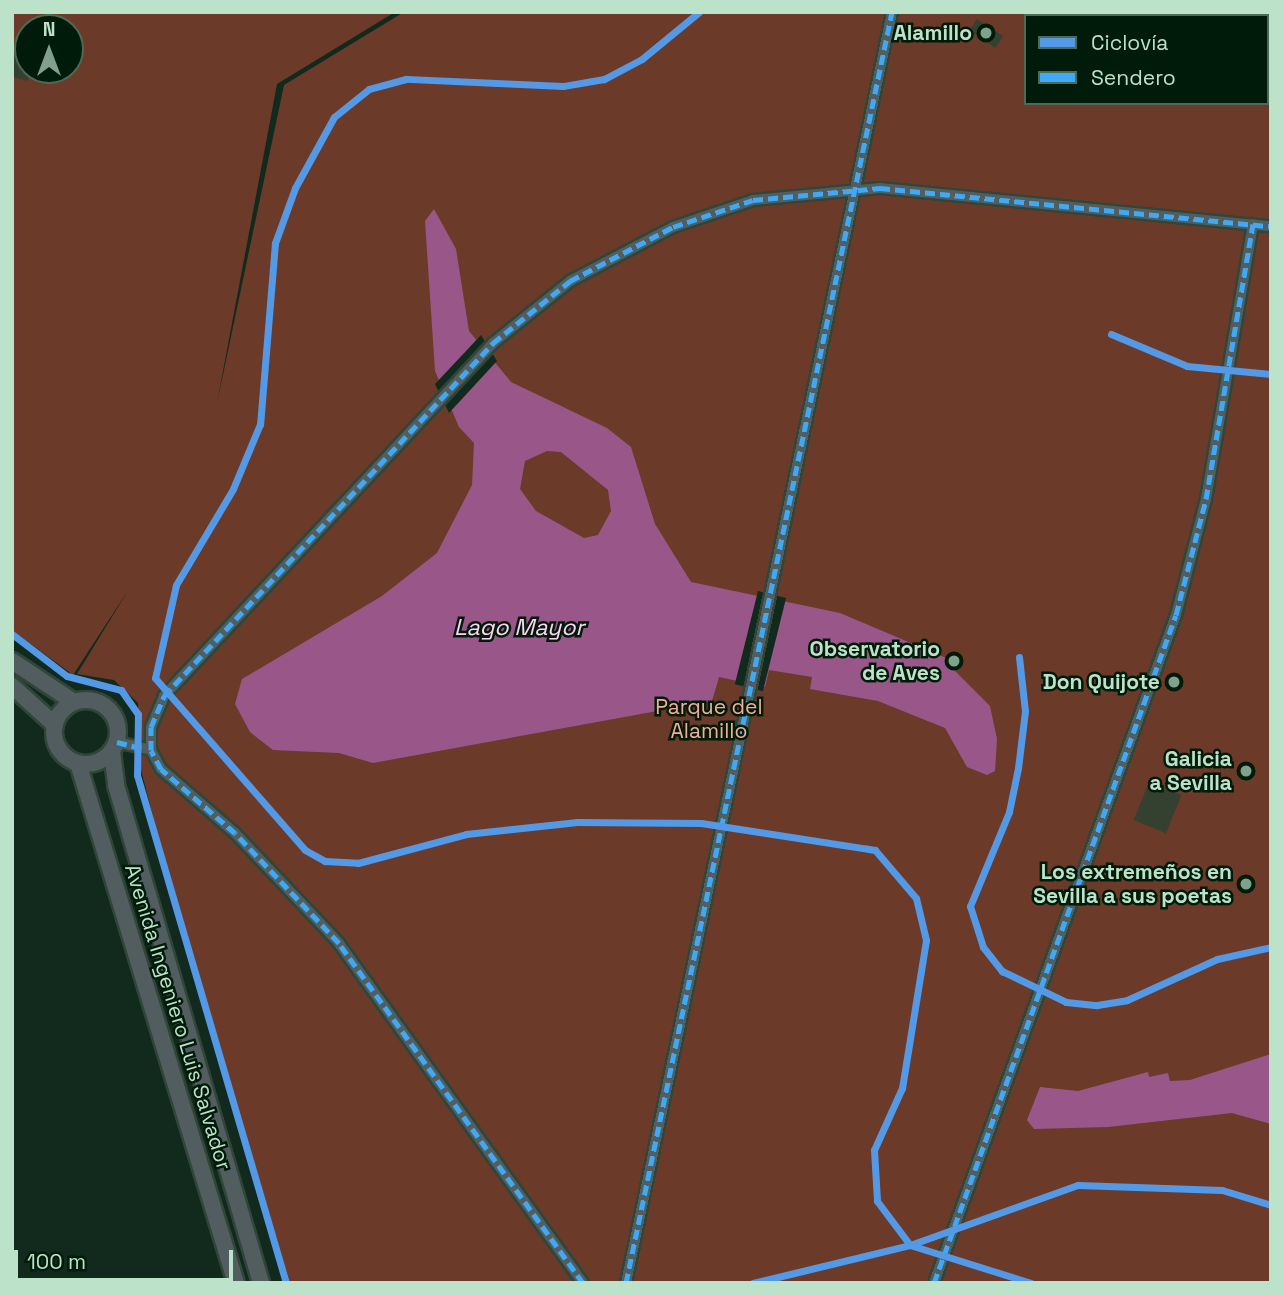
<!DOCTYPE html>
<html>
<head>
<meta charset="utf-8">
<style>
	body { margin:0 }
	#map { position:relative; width:1283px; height:1295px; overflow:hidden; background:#122a1e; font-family:"Space Grotesk",sans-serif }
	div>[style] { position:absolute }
	.green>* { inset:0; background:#6c3a29 }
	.water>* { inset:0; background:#995789 }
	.pier>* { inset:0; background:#122a1e; transform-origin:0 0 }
	.building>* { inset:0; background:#354130; transform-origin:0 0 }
	.roads { filter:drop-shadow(2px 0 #304639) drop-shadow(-2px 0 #304639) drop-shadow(0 2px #304639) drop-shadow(0 -2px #304639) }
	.pedestrian>* { height:10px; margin:-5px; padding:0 5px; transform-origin:5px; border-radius:5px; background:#525d5f }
	.tertiary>* { height:16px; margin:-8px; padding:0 8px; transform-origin:8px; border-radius:8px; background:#525d5f }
	.tertiary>.ring { margin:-8px; padding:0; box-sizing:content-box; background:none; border:16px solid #525d5f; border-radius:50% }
	.quiet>* { height:5px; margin-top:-2.5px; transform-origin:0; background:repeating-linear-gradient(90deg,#3fa9f5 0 10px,transparent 0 15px) }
	.cycleway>* { height:7px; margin:-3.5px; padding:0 3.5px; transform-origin:3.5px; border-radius:3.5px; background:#5399e6 }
	.dots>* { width:19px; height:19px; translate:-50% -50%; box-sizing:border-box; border:4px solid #001b0a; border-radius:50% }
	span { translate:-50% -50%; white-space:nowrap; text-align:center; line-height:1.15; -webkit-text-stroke:5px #001b0a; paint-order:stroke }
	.poi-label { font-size:21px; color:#bce2c9; font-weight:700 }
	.right { translate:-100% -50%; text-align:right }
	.park-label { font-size:21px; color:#f6ad98 }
	.street-label { font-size:21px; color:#bce2c9 }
	.water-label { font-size:23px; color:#fdd3f1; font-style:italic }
	.frame { position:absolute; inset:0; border:14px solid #bce2c9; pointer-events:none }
	.legend { position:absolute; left:1024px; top:14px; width:245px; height:91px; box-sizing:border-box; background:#001b0a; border:2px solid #4b6b56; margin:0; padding:9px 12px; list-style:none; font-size:21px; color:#bce2c9 }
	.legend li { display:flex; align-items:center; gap:14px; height:35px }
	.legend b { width:35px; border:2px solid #4b6b56 }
	.north { position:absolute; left:14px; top:14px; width:70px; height:70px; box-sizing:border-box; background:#001b0a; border:2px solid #4b6b56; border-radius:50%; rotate:0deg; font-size:19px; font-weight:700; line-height:28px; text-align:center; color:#bce2c9 }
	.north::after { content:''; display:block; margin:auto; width:24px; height:32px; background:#80a28d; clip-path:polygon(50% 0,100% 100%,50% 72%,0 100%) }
	.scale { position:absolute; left:14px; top:1250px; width:219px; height:32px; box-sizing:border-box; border:4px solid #bce2c9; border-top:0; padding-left:9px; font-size:21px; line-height:24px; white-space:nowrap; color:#bce2c9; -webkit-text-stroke:5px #001b0a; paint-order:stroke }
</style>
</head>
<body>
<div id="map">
	<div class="green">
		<div style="clip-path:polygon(evenodd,12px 12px,395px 12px,277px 84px,217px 403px,284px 85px,404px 12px,1271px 12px,1271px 1283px,290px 1283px,161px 847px,140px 766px,138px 703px,114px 680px,77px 674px,129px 589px,73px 675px,12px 630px,12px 12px,1026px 16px,1267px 16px,1267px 103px,1026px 103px,1026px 16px,12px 12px,28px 28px,70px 28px,70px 70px,28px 70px,28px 28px)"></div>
	</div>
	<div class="water">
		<div style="clip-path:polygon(evenodd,434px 209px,456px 249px,469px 331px,511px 382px,607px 428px,631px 447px,655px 524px,691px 582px,840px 613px,951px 660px,948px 664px,990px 706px,997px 739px,995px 771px,987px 775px,967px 767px,945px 728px,878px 701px,810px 689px,812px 677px,769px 670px,765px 687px,719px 677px,712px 701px,373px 763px,339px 753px,273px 750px,250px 732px,235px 704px,242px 679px,382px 596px,437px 553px,472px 485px,474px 443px,459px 427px,435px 371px,425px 221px,434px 209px,547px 451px,561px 452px,608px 490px,611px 511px,598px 535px,584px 538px,536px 511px,520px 489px,525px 461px,547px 451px)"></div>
		<div style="clip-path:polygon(1271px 1054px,1271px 1124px,1232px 1113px,1108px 1127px,1034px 1129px,1027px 1120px,1040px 1087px,1078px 1091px,1148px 1072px,1149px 1077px,1168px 1073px,1170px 1081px,1190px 1080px)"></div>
	</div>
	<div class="pier">
		<div style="clip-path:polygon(481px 335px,497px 361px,449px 413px,435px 384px)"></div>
		<div style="left:758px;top:591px;width:29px;height:96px;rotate:14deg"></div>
	</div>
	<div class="building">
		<div style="left:977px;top:19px;width:31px;height:14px;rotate:33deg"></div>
		<div style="clip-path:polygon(12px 55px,28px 58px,28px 81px,12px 77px)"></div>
		<div style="left:1149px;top:782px;width:35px;height:41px;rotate:22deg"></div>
	</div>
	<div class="roads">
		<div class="pedestrian">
			<div style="left:117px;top:742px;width:35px;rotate:13deg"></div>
			<div style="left:583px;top:1283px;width:418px;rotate:-125.7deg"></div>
			<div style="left:339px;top:943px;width:151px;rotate:-133.4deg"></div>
			<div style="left:235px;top:833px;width:98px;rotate:-139.1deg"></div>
			<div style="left:161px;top:769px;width:21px;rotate:-118deg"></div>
			<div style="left:151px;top:750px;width:23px;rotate:-90deg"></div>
			<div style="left:151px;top:727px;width:34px;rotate:-67deg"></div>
			<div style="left:164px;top:696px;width:483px;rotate:-47deg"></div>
			<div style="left:493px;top:343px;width:99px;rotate:-38.8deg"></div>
			<div style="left:570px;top:281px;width:116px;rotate:-27.7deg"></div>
			<div style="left:673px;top:227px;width:84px;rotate:-18.6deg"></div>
			<div style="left:753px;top:200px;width:128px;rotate:-5.4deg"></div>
			<div style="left:880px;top:188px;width:393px;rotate:5.6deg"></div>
			<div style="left:626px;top:1283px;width:1299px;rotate:-78.18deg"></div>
			<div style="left:934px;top:1283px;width:710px;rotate:-70.09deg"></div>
			<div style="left:1176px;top:615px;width:120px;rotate:-75.5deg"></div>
			<div style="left:1206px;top:499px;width:279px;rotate:-80.3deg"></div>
		</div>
		<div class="tertiary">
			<div style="left:12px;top:661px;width:74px;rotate:33.5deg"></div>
			<div style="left:12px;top:686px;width:58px;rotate:42.2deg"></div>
			<div class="ring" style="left:54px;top:700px;width:48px;height:48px"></div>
			<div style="left:112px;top:751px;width:34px;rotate:83deg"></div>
			<div style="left:116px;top:785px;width:519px;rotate:73.77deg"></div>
			<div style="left:78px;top:763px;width:543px;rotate:73.1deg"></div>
		</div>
	</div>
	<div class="quiet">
		<div style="left:117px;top:742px;width:25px;rotate:14deg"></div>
		<div style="left:583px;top:1283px;width:418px;rotate:-125.7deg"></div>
		<div style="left:339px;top:943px;width:151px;rotate:-133.4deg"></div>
		<div style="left:235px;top:833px;width:98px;rotate:-139.1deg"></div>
		<div style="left:161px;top:769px;width:21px;rotate:-118deg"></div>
		<div style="left:151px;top:750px;width:23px;rotate:-90deg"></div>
		<div style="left:151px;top:727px;width:34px;rotate:-67deg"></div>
		<div style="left:164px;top:696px;width:483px;rotate:-47deg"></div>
		<div style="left:493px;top:343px;width:99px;rotate:-38.8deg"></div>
		<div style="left:570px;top:281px;width:116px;rotate:-27.7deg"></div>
		<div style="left:673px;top:227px;width:84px;rotate:-18.6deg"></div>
		<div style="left:753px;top:200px;width:128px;rotate:-5.4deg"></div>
		<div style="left:880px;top:188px;width:393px;rotate:5.6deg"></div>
		<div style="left:626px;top:1283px;width:1299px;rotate:-78.18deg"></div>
		<div style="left:934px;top:1283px;width:710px;rotate:-70.09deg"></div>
		<div style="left:1176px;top:615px;width:120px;rotate:-75.5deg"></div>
		<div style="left:1206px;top:499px;width:279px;rotate:-80.3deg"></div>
	</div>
	<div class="cycleway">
		<div style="left:699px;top:12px;width:74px;rotate:140.5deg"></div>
		<div style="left:642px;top:59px;width:43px;rotate:152.2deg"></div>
		<div style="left:604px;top:79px;width:42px;rotate:170.3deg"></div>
		<div style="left:563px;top:86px;width:157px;rotate:-177.4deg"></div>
		<div style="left:406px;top:79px;width:38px;rotate:165deg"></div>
		<div style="left:369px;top:89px;width:45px;rotate:141.3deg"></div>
		<div style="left:334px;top:117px;width:81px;rotate:118.8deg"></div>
		<div style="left:295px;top:188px;width:59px;rotate:110deg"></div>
		<div style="left:275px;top:243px;width:182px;rotate:94.7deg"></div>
		<div style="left:260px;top:424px;width:70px;rotate:112.6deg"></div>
		<div style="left:233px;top:489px;width:112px;rotate:120.7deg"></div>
		<div style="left:176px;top:585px;width:95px;rotate:102.7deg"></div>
		<div style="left:155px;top:678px;width:228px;rotate:48.9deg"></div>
		<div style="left:305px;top:850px;width:23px;rotate:29deg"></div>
		<div style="left:325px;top:861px;width:33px;rotate:3deg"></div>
		<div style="left:358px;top:863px;width:112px;rotate:-15deg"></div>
		<div style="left:466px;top:834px;width:112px;rotate:-6.2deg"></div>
		<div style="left:577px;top:822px;width:124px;rotate:0.5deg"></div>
		<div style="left:701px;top:823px;width:176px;rotate:8.8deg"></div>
		<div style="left:875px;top:850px;width:63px;rotate:49.5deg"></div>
		<div style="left:916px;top:898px;width:43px;rotate:76.6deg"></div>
		<div style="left:926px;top:940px;width:150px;rotate:99.2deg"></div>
		<div style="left:902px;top:1088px;width:68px;rotate:114.3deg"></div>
		<div style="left:874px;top:1150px;width:51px;rotate:86.6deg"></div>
		<div style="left:877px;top:1201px;width:55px;rotate:53.1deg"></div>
		<div style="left:910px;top:1245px;width:127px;rotate:17.4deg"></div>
		<div style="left:1111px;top:334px;width:82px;rotate:22.8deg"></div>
		<div style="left:1187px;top:366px;width:84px;rotate:5.4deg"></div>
		<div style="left:12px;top:634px;width:69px;rotate:37.4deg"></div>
		<div style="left:67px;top:676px;width:56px;rotate:14.5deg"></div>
		<div style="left:121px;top:690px;width:29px;rotate:55deg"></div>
		<div style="left:138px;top:714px;width:61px;rotate:90.9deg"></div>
		<div style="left:137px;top:775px;width:529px;rotate:73.65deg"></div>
		<div style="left:1019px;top:657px;width:54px;rotate:83.7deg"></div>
		<div style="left:1025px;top:711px;width:57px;rotate:97deg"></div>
		<div style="left:1018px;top:768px;width:45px;rotate:101.6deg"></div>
		<div style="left:1009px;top:812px;width:102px;rotate:112.5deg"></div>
		<div style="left:970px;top:906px;width:43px;rotate:72.4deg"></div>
		<div style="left:983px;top:947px;width:31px;rotate:52deg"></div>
		<div style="left:1002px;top:971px;width:71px;rotate:25.8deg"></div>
		<div style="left:1066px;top:1002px;width:31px;rotate:6deg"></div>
		<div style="left:1097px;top:1005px;width:30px;rotate:-9deg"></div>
		<div style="left:1127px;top:1000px;width:99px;rotate:-24.5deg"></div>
		<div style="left:1217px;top:959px;width:55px;rotate:-12.5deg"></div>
		<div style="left:753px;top:1283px;width:162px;rotate:-13.6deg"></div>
		<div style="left:910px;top:1245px;width:178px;rotate:-19.7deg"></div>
		<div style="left:1078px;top:1185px;width:144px;rotate:2deg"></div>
		<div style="left:1222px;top:1190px;width:51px;rotate:17deg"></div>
	</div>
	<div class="dots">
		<div style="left:986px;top:33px;background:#80a28d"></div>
		<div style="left:954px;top:661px;background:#80a28d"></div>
		<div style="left:1174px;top:682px;background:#80a28d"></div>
		<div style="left:1246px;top:771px;background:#80a28d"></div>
		<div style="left:1246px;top:884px;background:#80a28d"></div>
	</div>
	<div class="poi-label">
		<span class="right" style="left:972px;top:33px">Alamillo</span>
		<span class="right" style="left:940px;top:661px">Observatorio<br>de Aves</span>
		<span class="right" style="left:1160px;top:682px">Don Quijote</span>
		<span class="right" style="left:1232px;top:771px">Galicia<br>a Sevilla</span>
		<span class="right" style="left:1232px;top:884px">Los extremeños en<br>Sevilla a sus poetas</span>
	</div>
	<div class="park-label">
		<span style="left:709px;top:719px">Parque del<br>Alamillo</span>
	</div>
	<div class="street-label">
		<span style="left:178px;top:1017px;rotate:73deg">Avenida Ingeniero Luis Salvador</span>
	</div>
	<div class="water-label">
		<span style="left:519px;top:627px">Lago Mayor</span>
	</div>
	<div class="frame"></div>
	<ul class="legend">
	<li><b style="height:9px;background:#5399e6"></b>Ciclovía</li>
	<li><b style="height:9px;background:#3fa9f5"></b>Sendero</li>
	</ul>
	<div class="north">N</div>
	<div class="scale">100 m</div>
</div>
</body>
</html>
